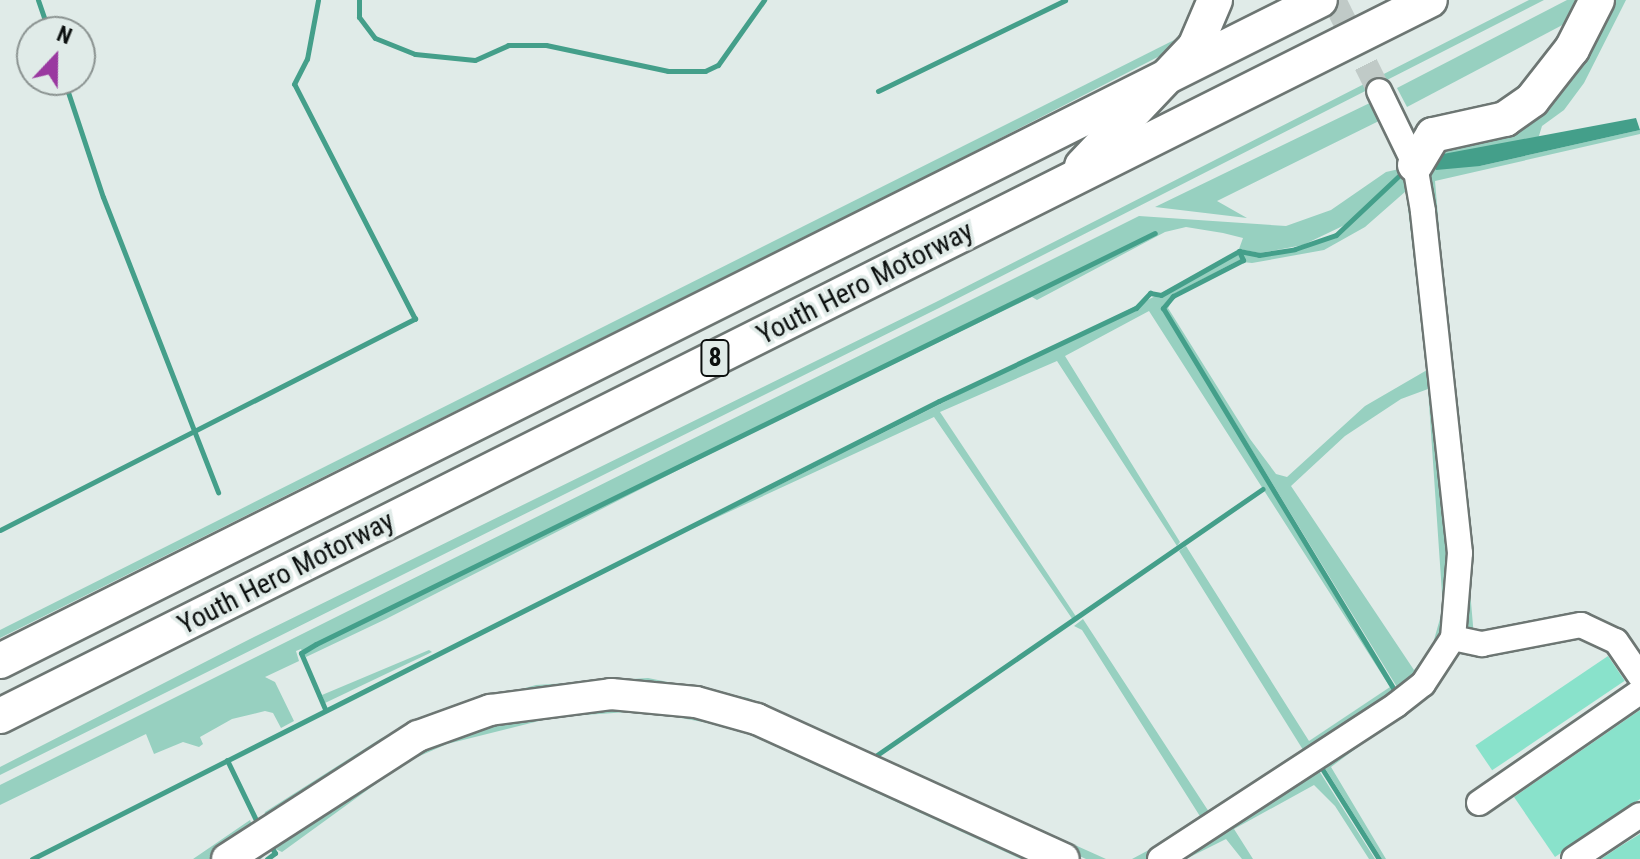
<!DOCTYPE html>
<html>
<head>
<meta charset="utf-8">
<style>
	body { margin:0 }
	#map { position:relative; width:1640px; height:859px; overflow:hidden; background:#e0ebe8; font-family:"Roboto Condensed",sans-serif }
	div>[style] { position:absolute }
	.green>* { inset:0; background:#97d0c0 }
	.water>* { inset:0; background:#449f8a }
	.stream>* { height:5px; margin:-2.5px; padding:0 2.5px; transform-origin:2.5px; border-radius:2.5px; background:#449f8a }
	.building>* { inset:0; background:#89e2cb; transform-origin:0 0 }
	.minor-tunnel>* { height:24px; margin-top:-12px; transform-origin:0; background:repeating-linear-gradient(90deg,#c0cac7 0 24px,transparent 0 36px) }
	.roads { filter:drop-shadow(2px 0 #6d7673) drop-shadow(-2px 0 #6d7673) drop-shadow(0 2px #6d7673) drop-shadow(0 -2px #6d7673) }
	.minor>* { height:24px; margin:-12px; padding:0 12px; transform-origin:12px; border-radius:12px; background:#fff }
	.major>* { height:30px; margin:-15px; padding:0 15px; transform-origin:15px; border-radius:15px; background:#fff }
	.highway>* { height:34px; margin:-17px; padding:0 17px; transform-origin:17px; border-radius:17px; background:#fff }
	span { translate:-50% -50%; white-space:nowrap; text-align:center; line-height:1.15; -webkit-text-stroke:7px #e0ebe8; paint-order:stroke }
	.shield-label span { padding:2px 6px; background:#e0ebe8; border:2px solid; border-radius:6px; -webkit-text-stroke-width:0 }
	.shield-label { font-size:26px; color:#0c100f; font-weight:700 }
	.street-label { font-size:28px; color:#0c100f }
	.north { position:absolute; left:16px; top:16px; width:80px; height:80px; box-sizing:border-box; background:#e0ebe8; border:2px solid #8b9391; border-radius:50%; rotate:22deg; font-size:22px; font-weight:700; line-height:32px; text-align:center; color:#0c100f }
	.north::after { content:''; display:block; margin:auto; width:28px; height:36px; background:#9a39a0; clip-path:polygon(50% 0,100% 100%,50% 72%,0 100%) }
</style>
</head>
<body>
<div id="map">
	<div class="green">
		<div style="clip-path:polygon(1529px 0,1544px 0,939px 308px,0 775px,0 767px,250px 639px,936px 302px)"></div>
		<div style="clip-path:polygon(1567px 0,1591px 0,1570px 21px,1407px 107px,1397px 88px)"></div>
		<div style="clip-path:polygon(1606px 0,1626px 0,1584px 83px,1564px 110px,1542px 126px,1538px 139px,1427px 158px,1480px 166px,1640px 130px,1640px 134px,1435px 181px,1474px 637px,1463px 634px,1424px 156px,1487px 132px)"></div>
		<div style="clip-path:polygon(1194px 30px,1183px 44px,917px 181px,0 638px,0 630px)"></div>
		<div style="clip-path:polygon(1378px 99px,1385px 118px,1217px 201px,1247px 218px,1155px 207px)"></div>
		<div style="clip-path:polygon(1408px 167px,1349px 223px,1303px 245px,1260px 253px,1239px 249px,1243px 238px,1223px 233px,1186px 227px,1165px 232px,1037px 300px,1032px 297px,741px 438px,386px 619px,306px 657px,301px 649px,296px 651px,299px 661px,265px 677px,275px 682px,294px 721px,281px 728px,273px 713px,265px 711px,232px 719px,200px 737px,203px 744px,199px 747px,183px 742px,154px 754px,146px 734px,0 805px,0 785px,1139px 216px,1286px 226px,1331px 210px,1386px 172px)"></div>
		<div style="clip-path:polygon(evenodd,1411px 169px,1452px 555px,1440px 653px,1400px 692px,1165px 308px,1174px 298px,1168px 308px,1250px 439px,1276px 474px,1287px 477px,1365px 406px,1427px 370px,1406px 191px,1365px 227px,1324px 250px,1252px 263px,1242px 262px,1241px 253px,1260px 256px,1295px 251px,1337px 235px,1411px 169px,1428px 389px,1443px 608px,1432px 647px,1414px 670px,1291px 486px,1345px 436px,1401px 399px,1428px 389px)"></div>
		<div style="clip-path:polygon(1239px 254px,1241px 259px,1172px 295px,1161px 308px,1395px 690px,1178px 842px,1147px 859px,1132px 859px,1203px 821px,1082px 630px,1074px 626px,1083px 619px,1211px 815px,1305px 753px,1179px 551px,1186px 546px,1309px 741px,1390px 687px,1149px 311px,1065px 356px,1180px 542px,1177px 546px,1057px 361px,940px 412px,1077px 618px,1073px 620px,934px 417px,692px 529px)"></div>
		<div style="clip-path:polygon(429px 650px,432px 652px,325px 703px,322px 695px)"></div>
		<div style="clip-path:polygon(648px 678px,748px 698px,1106px 859px,1086px 859px,757px 710px,516px 696px,216px 859px,193px 859px,250px 820px,252px 825px,263px 821px,265px 812px,380px 739px,429px 715px,536px 685px)"></div>
		<div style="clip-path:polygon(623px 705px,729px 720px,1043px 859px,1021px 859px,735px 728px,643px 711px,555px 717px,447px 744px,406px 762px,282px 852px,271px 847px,261px 859px,243px 859px,410px 751px,504px 719px)"></div>
		<div style="clip-path:polygon(1409px 709px,1331px 767px,1386px 859px,1382px 859px,1323px 765px)"></div>
		<div style="clip-path:polygon(1316px 766px,1375px 859px,1369px 859px,1335px 806px,1314px 785px,1234px 829px,1253px 859px,1242px 859px,1226px 839px,1186px 859px,1172px 859px)"></div>
	</div>
	<div class="water">
		<div style="clip-path:polygon(1636px 118px,1640px 130px,1480px 166px,1436px 170px,1427px 157px)"></div>
	</div>
	<div class="stream">
		<div style="left:38px;top:0;width:34px;rotate:71deg"></div>
		<div style="left:359px;top:0;width:17px;rotate:90deg"></div>
		<div style="left:359px;top:17px;width:26px;rotate:53deg"></div>
		<div style="left:375px;top:38px;width:43px;rotate:21.8deg"></div>
		<div style="left:415px;top:54px;width:60px;rotate:5.7deg"></div>
		<div style="left:475px;top:60px;width:36px;rotate:-24deg"></div>
		<div style="left:508px;top:45px;width:38px"></div>
		<div style="left:546px;top:45px;width:125px;rotate:12deg"></div>
		<div style="left:668px;top:71px;width:37px"></div>
		<div style="left:705px;top:71px;width:14px;rotate:-25deg"></div>
		<div style="left:718px;top:65px;width:80px;rotate:-54.7deg"></div>
		<div style="left:64px;top:80px;width:123px;rotate:71.6deg"></div>
		<div style="left:103px;top:197px;width:317px;rotate:68.7deg"></div>
		<div style="left:878px;top:91px;width:208px;rotate:-25.9deg"></div>
		<div style="left:1239px;top:251px;width:10px;rotate:66deg"></div>
		<div style="left:1243px;top:260px;width:79px;rotate:152.8deg"></div>
		<div style="left:1173px;top:296px;width:16px;rotate:130deg"></div>
		<div style="left:1163px;top:308px;width:450px;rotate:58.8deg"></div>
		<div style="left:0;top:530px;width:466px;rotate:-27deg"></div>
		<div style="left:415px;top:319px;width:264px;rotate:-117.2deg"></div>
		<div style="left:294px;top:84px;width:28px;rotate:-63deg"></div>
		<div style="left:307px;top:59px;width:60px;rotate:-79.4deg"></div>
		<div style="left:325px;top:709px;width:61px;rotate:-113.2deg"></div>
		<div style="left:301px;top:653px;width:17px;rotate:-31deg"></div>
		<div style="left:316px;top:644px;width:934px;rotate:-26.1deg"></div>
		<div style="left:874px;top:757px;width:472px;rotate:-34.6deg"></div>
		<div style="left:227px;top:760px;width:69px;rotate:64.2deg"></div>
		<div style="left:1321px;top:767px;width:109px;rotate:57.8deg"></div>
		<div style="left:32px;top:859px;width:1016px;rotate:-26.79deg"></div>
		<div style="left:939px;top:401px;width:218px;rotate:-25.3deg"></div>
		<div style="left:1136px;top:308px;width:21px;rotate:-47deg"></div>
		<div style="left:1150px;top:293px;width:11px;rotate:10deg"></div>
		<div style="left:1161px;top:295px;width:90px;rotate:-29.4deg"></div>
		<div style="left:1239px;top:251px;width:20px;rotate:11deg"></div>
		<div style="left:1259px;top:255px;width:36px;rotate:-9deg"></div>
		<div style="left:1295px;top:249px;width:43px;rotate:-18.9deg"></div>
		<div style="left:1336px;top:235px;width:93px;rotate:-43.3deg"></div>
		<div style="left:267px;top:859px;width:10px;rotate:-37deg"></div>
		<div style="left:275px;top:853px;width:6px;rotate:-121deg"></div>
	</div>
	<div class="building">
		<div style="left:1608px;top:656px;width:30px;height:160px;rotate:56deg"></div>
		<div style="clip-path:polygon(1640px 710px,1640px 799px,1555px 857px,1514px 797px)"></div>
		<div style="clip-path:polygon(1640px 834px,1640px 859px,1601px 859px,1619px 847px)"></div>
	</div>
	<div class="minor-tunnel">
		<div style="left:1334px;top:0;width:102px;rotate:63.7deg"></div>
	</div>
	<div class="roads">
		<div class="minor">
			<div style="left:1453px;top:638px;width:30px;rotate:12deg"></div>
			<div style="left:1482px;top:644px;width:101px;rotate:-10.9deg"></div>
			<div style="left:1581px;top:625px;width:38px;rotate:25deg"></div>
			<div style="left:1616px;top:641px;width:42px;rotate:55.6deg"></div>
			<div style="left:1479px;top:803px;width:196px;rotate:-34.6deg"></div>
			<div style="left:1160px;top:859px;width:282px;rotate:-33.1deg"></div>
			<div style="left:1396px;top:705px;width:34px;rotate:-38deg"></div>
			<div style="left:1423px;top:684px;width:55px;rotate:-56.9deg"></div>
			<div style="left:1453px;top:638px;width:85px;rotate:-85.3deg"></div>
			<div style="left:1460px;top:553px;width:344px;rotate:-96.2deg"></div>
			<div style="left:1423px;top:211px;width:47px;rotate:-99.9deg"></div>
			<div style="left:1415px;top:165px;width:82px;rotate:-115.9deg"></div>
			<div style="left:1574px;top:859px;width:79px;rotate:-33.7deg"></div>
		</div>
		<div class="major">
			<div style="left:227px;top:859px;width:227px;rotate:-32.8deg"></div>
			<div style="left:418px;top:736px;width:77px;rotate:-19.9deg"></div>
			<div style="left:490px;top:710px;width:122px;rotate:-7.5deg"></div>
			<div style="left:611px;top:694px;width:85px;rotate:5.4deg"></div>
			<div style="left:696px;top:702px;width:63px;rotate:15.6deg"></div>
			<div style="left:757px;top:719px;width:337px;rotate:24.5deg"></div>
		</div>
		<div class="highway">
			<div style="left:1415px;top:165px;width:35px;rotate:-59deg"></div>
			<div style="left:1433px;top:135px;width:74px;rotate:-12.5deg"></div>
			<div style="left:1505px;top:119px;width:33px;rotate:-35deg"></div>
			<div style="left:1532px;top:100px;width:65px;rotate:-51.9deg"></div>
			<div style="left:1572px;top:49px;width:55px;rotate:-63deg"></div>
			<div style="left:1082px;top:166px;width:164px;rotate:-46.5deg"></div>
			<div style="left:1195px;top:47px;width:51px;rotate:-66.9deg"></div>
			<div style="left:0;top:661px;width:1476px;rotate:-26.6deg"></div>
			<div style="left:0;top:716px;width:1599px;rotate:-26.6deg"></div>
		</div>
	</div>
	<div class="shield-label">
		<span style="left:715px;top:358px">8</span>
	</div>
	<div class="street-label">
		<span style="left:865px;top:283px;rotate:-27deg">Youth Hero Motorway</span>
		<span style="left:286px;top:573px;rotate:-27deg">Youth Hero Motorway</span>
	</div>
	<div class="north">N</div>
</div>
</body>
</html>
